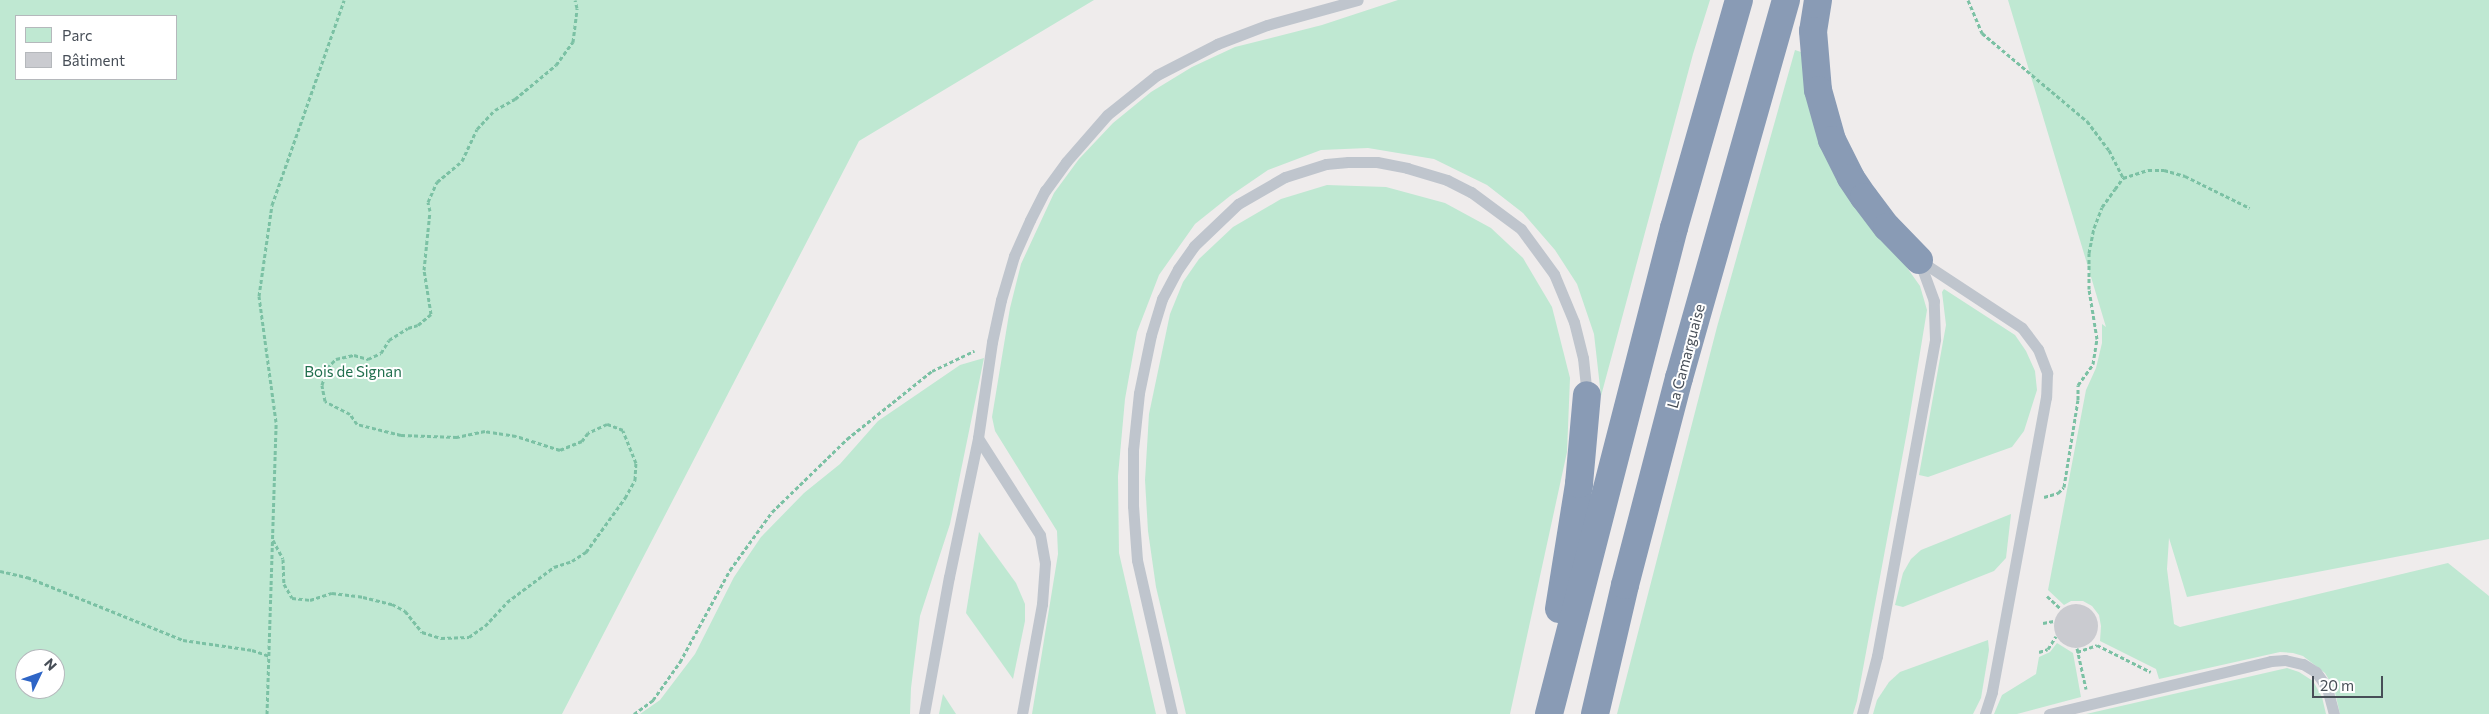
<!DOCTYPE html>
<html>
<head>
<meta charset="utf-8">
<style>
	body { margin:0 }
	#map { position:relative; width:2489px; height:714px; overflow:hidden; background:#efecec; font-family:Commissioner,sans-serif }
	div>[style] { position:absolute }
	.green>* { inset:0; background:#bfe8d2 }
	.building>* { inset:0; background:#cacbd0 }
	.round { border-radius:50% }
	.path>* { height:3px; margin-top:-1.5px; transform-origin:0; background:repeating-linear-gradient(90deg,#7bc1a4 0 4px,transparent 0 6.5px) }
	.service>* { height:11px; margin:-5.5px; padding:0 5.5px; transform-origin:5.5px; border-radius:5.5px; background:#bfc5cd }
	.motorway>* { height:28px; margin:-14px; padding:0 14px; transform-origin:14px; border-radius:14px; background:#899bb5 }
	span { translate:-50% -50%; white-space:nowrap; text-align:center; line-height:1.15; -webkit-text-stroke:4px #fff; paint-order:stroke }
	.street-label { font-size:15px; color:#474e57 }
	.park-label { font-size:15px; color:#216f4e }
	.legend { position:absolute; left:15px; top:15px; width:162px; height:65px; box-sizing:border-box; background:#fff; border:1px solid #b5b8bc; margin:0; padding:6px 9px; list-style:none; font-size:15px; color:#474e57 }
	.legend li { display:flex; align-items:center; gap:10px; height:25px }
	.legend b { width:25px; border:1px solid #b5b8bc }
	.north { position:absolute; left:15px; top:649px; width:50px; height:50px; box-sizing:border-box; background:#fff; border:1px solid #b5b8bc; border-radius:50%; rotate:48deg; font-size:14px; font-weight:700; line-height:20px; text-align:center; color:#474e57 }
	.north::after { content:''; display:block; margin:auto; width:18px; height:22px; background:#2e65c6; clip-path:polygon(50% 0,100% 100%,50% 72%,0 100%) }
	.scale { position:absolute; left:2312px; top:676px; width:71px; height:22px; box-sizing:border-box; border:2px solid #474e57; border-top:0; padding-left:6px; font-size:15px; line-height:18px; white-space:nowrap; color:#474e57; -webkit-text-stroke:4px #fff; paint-order:stroke }
</style>
</head>
<body>
<div id="map">
	<div class="green">
		<div style="clip-path:polygon(evenodd,0 0,1094px 0,859px 141px,562px 714px,0 714px,0 0,16px 16px,176px 16px,176px 79px,16px 79px,16px 16px,0 0,25px 659px,55px 659px,55px 689px,25px 689px,25px 659px)"></div>
		<div style="clip-path:polygon(1398px 0,1710px 0,1693px 54px,1601px 396px,1594px 334px,1577px 284px,1555px 250px,1523px 213px,1487px 185px,1434px 159px,1368px 148px,1321px 150px,1268px 170px,1230px 196px,1195px 224px,1159px 275px,1137px 332px,1125px 399px,1118px 476px,1119px 553px,1156px 714px,1032px 714px,1058px 554px,1057px 531px,995px 431px,992px 417px,1010px 308px,1021px 264px,1054px 193px,1079px 159px,1113px 123px,1151px 92px,1192px 67px,1235px 47px,1322px 25px)"></div>
		<div style="clip-path:polygon(2008px 0,2489px 0,2489px 539px,2187px 597px,2169px 538px,2167px 569px,2174px 624px,2180px 627px,2448px 563px,2489px 596px,2489px 714px,2340px 714px,2334px 688px,2325px 673px,2303px 656px,2293px 653px,2280px 652px,2159px 679px,2156px 669px,2100px 641px,2101px 626px,2099px 615px,2092px 606px,2083px 601px,2071px 601px,2064px 605px,2048px 590px,2086px 390px,2096px 368px,2102px 343px,2102px 324px,2106px 327px)"></div>
		<div style="clip-path:polygon(1795px 50px,1801px 52px,1805px 81px,1903px 262px,1920px 286px,1927px 310px,1908px 426px,1857px 701px,1853px 714px,1617px 714px,1717px 327px)"></div>
		<div style="clip-path:polygon(1327px 185px,1386px 187px,1445px 203px,1491px 228px,1523px 258px,1552px 307px,1570px 378px,1567px 452px,1510px 714px,1186px 714px,1156px 587px,1148px 531px,1145px 480px,1149px 414px,1170px 314px,1183px 282px,1199px 259px,1233px 227px,1281px 199px)"></div>
		<div style="clip-path:polygon(1944px 289px,2015px 335px,2026px 351px,2035px 371px,2037px 390px,2024px 431px,2012px 447px,1928px 477px,1919px 475px,1946px 325px,1942px 292px)"></div>
		<div style="clip-path:polygon(984px 358px,950px 524px,920px 616px,911px 688px,910px 714px,640px 714px,660px 700px,695px 654px,734px 577px,761px 537px,804px 493px,840px 464px,878px 421px,960px 365px)"></div>
		<div style="clip-path:polygon(2011px 514px,2006px 558px,1994px 571px,1903px 607px,1895px 605px,1903px 573px,1911px 559px,1921px 550px)"></div>
		<div style="clip-path:polygon(979px 532px,1016px 583px,1025px 604px,1025px 621px,1013px 679px,966px 613px)"></div>
		<div style="clip-path:polygon(1988px 640px,1989px 650px,1981px 698px,1973px 714px,1873px 714px,1877px 700px,1889px 682px,1900px 672px)"></div>
		<div style="clip-path:polygon(2057px 643px,2073px 653px,2081px 697px,2017px 714px,1994px 714px,2002px 695px,2036px 674px,2039px 657px,2050px 652px)"></div>
		<div style="clip-path:polygon(2287px 668px,2299px 672px,2313px 681px,2322px 697px,2326px 714px,2086px 714px)"></div>
		<div style="clip-path:polygon(943px 694px,956px 714px,939px 714px)"></div>
	</div>
	<div class="building">
		<div class="round" style="left:2054px;top:604px;width:44px;height:44px"></div>
	</div>
	<div class="path">
		<div style="left:1968px;top:0;width:36px;rotate:67deg"></div>
		<div style="left:1982px;top:33px;width:137px;rotate:40deg"></div>
		<div style="left:2087px;top:121px;width:36px;rotate:53deg"></div>
		<div style="left:2109px;top:150px;width:31px;rotate:63deg"></div>
		<div style="left:2044px;top:497px;width:15px;rotate:-16deg"></div>
		<div style="left:2058px;top:493px;width:8px;rotate:-45deg"></div>
		<div style="left:2064px;top:487px;width:88px;rotate:-80.9deg"></div>
		<div style="left:2078px;top:400px;width:15px;rotate:-90deg"></div>
		<div style="left:2078px;top:385px;width:26px;rotate:-54deg"></div>
		<div style="left:2093px;top:364px;width:25px;rotate:-81deg"></div>
		<div style="left:2097px;top:339px;width:51px;rotate:-99.1deg"></div>
		<div style="left:2089px;top:289px;width:36px;rotate:-90deg"></div>
		<div style="left:2089px;top:253px;width:25px;rotate:-79deg"></div>
		<div style="left:2094px;top:228px;width:22px;rotate:-69deg"></div>
		<div style="left:2102px;top:207px;width:22px;rotate:-54deg"></div>
		<div style="left:2115px;top:189px;width:14px;rotate:-54deg"></div>
		<div style="left:2123px;top:178px;width:26px;rotate:-18deg"></div>
		<div style="left:2148px;top:170px;width:16px"></div>
		<div style="left:2164px;top:170px;width:22px;rotate:16deg"></div>
		<div style="left:2185px;top:176px;width:72px;rotate:26.2deg"></div>
		<div style="left:273px;top:540px;width:21px;rotate:62deg"></div>
		<div style="left:283px;top:559px;width:25px;rotate:88deg"></div>
		<div style="left:284px;top:584px;width:16px;rotate:60deg"></div>
		<div style="left:292px;top:598px;width:18px;rotate:6deg"></div>
		<div style="left:310px;top:600px;width:23px;rotate:-18deg"></div>
		<div style="left:332px;top:593px;width:31px;rotate:7deg"></div>
		<div style="left:363px;top:597px;width:30px;rotate:14deg"></div>
		<div style="left:392px;top:604px;width:15px;rotate:28deg"></div>
		<div style="left:405px;top:611px;width:27px;rotate:51deg"></div>
		<div style="left:422px;top:632px;width:20px;rotate:18deg"></div>
		<div style="left:441px;top:638px;width:28px;rotate:-2deg"></div>
		<div style="left:469px;top:637px;width:19px;rotate:-35deg"></div>
		<div style="left:485px;top:626px;width:33px;rotate:-47deg"></div>
		<div style="left:507px;top:602px;width:59px;rotate:-36.7deg"></div>
		<div style="left:554px;top:567px;width:19px;rotate:-18deg"></div>
		<div style="left:572px;top:561px;width:17px;rotate:-33deg"></div>
		<div style="left:586px;top:552px;width:67px;rotate:-54.2deg"></div>
		<div style="left:625px;top:498px;width:21px;rotate:-61deg"></div>
		<div style="left:635px;top:480px;width:17px;rotate:-87deg"></div>
		<div style="left:636px;top:463px;width:35px;rotate:-112deg"></div>
		<div style="left:623px;top:430px;width:17px;rotate:-159deg"></div>
		<div style="left:607px;top:424px;width:21px;rotate:155deg"></div>
		<div style="left:588px;top:433px;width:10px;rotate:127deg"></div>
		<div style="left:582px;top:441px;width:24px;rotate:158deg"></div>
		<div style="left:560px;top:450px;width:46px;rotate:-162.3deg"></div>
		<div style="left:516px;top:436px;width:31px;rotate:-171deg"></div>
		<div style="left:485px;top:431px;width:29px;rotate:168deg"></div>
		<div style="left:457px;top:437px;width:56px;rotate:-178deg"></div>
		<div style="left:401px;top:435px;width:45px;rotate:-166deg"></div>
		<div style="left:357px;top:424px;width:12px;rotate:-125deg"></div>
		<div style="left:350px;top:414px;width:28px;rotate:-153deg"></div>
		<div style="left:325px;top:401px;width:16px;rotate:-101deg"></div>
		<div style="left:322px;top:385px;width:18px;rotate:-74deg"></div>
		<div style="left:327px;top:368px;width:13px;rotate:-45deg"></div>
		<div style="left:336px;top:359px;width:18px;rotate:-13deg"></div>
		<div style="left:354px;top:355px;width:15px;rotate:16deg"></div>
		<div style="left:368px;top:359px;width:14px;rotate:-25deg"></div>
		<div style="left:381px;top:353px;width:15px;rotate:-58deg"></div>
		<div style="left:389px;top:340px;width:22px;rotate:-32deg"></div>
		<div style="left:408px;top:328px;width:10px;rotate:-17deg"></div>
		<div style="left:418px;top:325px;width:17px;rotate:-40deg"></div>
		<div style="left:431px;top:314px;width:45px;rotate:-99deg"></div>
		<div style="left:424px;top:270px;width:59px;rotate:-84.2deg"></div>
		<div style="left:430px;top:211px;width:9px;rotate:-103deg"></div>
		<div style="left:428px;top:202px;width:22px;rotate:-66deg"></div>
		<div style="left:437px;top:182px;width:33px;rotate:-40deg"></div>
		<div style="left:462px;top:161px;width:35px;rotate:-65deg"></div>
		<div style="left:477px;top:129px;width:26px;rotate:-47deg"></div>
		<div style="left:495px;top:110px;width:23px;rotate:-29deg"></div>
		<div style="left:515px;top:99px;width:53px;rotate:-39.7deg"></div>
		<div style="left:556px;top:65px;width:29px;rotate:-54deg"></div>
		<div style="left:573px;top:42px;width:34px;rotate:-83deg"></div>
		<div style="left:577px;top:8px;width:8px;rotate:-104deg"></div>
		<div style="left:0;top:571px;width:28px;rotate:13deg"></div>
		<div style="left:27px;top:577px;width:168px;rotate:22deg"></div>
		<div style="left:183px;top:640px;width:70px;rotate:8.2deg"></div>
		<div style="left:252px;top:650px;width:18px;rotate:19deg"></div>
		<div style="left:2047px;top:596px;width:19px;rotate:43deg"></div>
		<div style="left:2043px;top:623px;width:11px;rotate:-10deg"></div>
		<div style="left:2077px;top:648px;width:42px;rotate:77.6deg"></div>
		<div style="left:2039px;top:652px;width:9px;rotate:-18deg"></div>
		<div style="left:2048px;top:649px;width:15px;rotate:-58deg"></div>
		<div style="left:2077px;top:652px;width:21px;rotate:-19deg"></div>
		<div style="left:2097px;top:645px;width:60px;rotate:26.6deg"></div>
		<div style="left:267px;top:714px;width:292px;rotate:-88.2deg"></div>
		<div style="left:276px;top:422px;width:127px;rotate:-97.7deg"></div>
		<div style="left:259px;top:296px;width:92px;rotate:-81.9deg"></div>
		<div style="left:272px;top:205px;width:217px;rotate:-70.6deg"></div>
		<div style="left:634px;top:714px;width:24px;rotate:-36deg"></div>
		<div style="left:653px;top:700px;width:47px;rotate:-54.6deg"></div>
		<div style="left:680px;top:662px;width:105px;rotate:-61.5deg"></div>
		<div style="left:730px;top:570px;width:72px;rotate:-54.1deg"></div>
		<div style="left:772px;top:512px;width:105px;rotate:-44.2deg"></div>
		<div style="left:847px;top:439px;width:109px;rotate:-38.7deg"></div>
		<div style="left:932px;top:371px;width:47px;rotate:-25.5deg"></div>
	</div>
	<div class="service">
		<div style="left:1919px;top:260px;width:123px;rotate:33.4deg"></div>
		<div style="left:2022px;top:328px;width:26px;rotate:53deg"></div>
		<div style="left:2038px;top:349px;width:26px;rotate:69deg"></div>
		<div style="left:2047px;top:373px;width:24px;rotate:92deg"></div>
		<div style="left:2046px;top:397px;width:300px;rotate:100.4deg"></div>
		<div style="left:1992px;top:692px;width:23px;rotate:108deg"></div>
		<div style="left:978px;top:438px;width:115px;rotate:57.4deg"></div>
		<div style="left:1040px;top:535px;width:28px;rotate:80deg"></div>
		<div style="left:1045px;top:563px;width:41px;rotate:94.2deg"></div>
		<div style="left:1042px;top:604px;width:112px;rotate:100.3deg"></div>
		<div style="left:924px;top:714px;width:139px;rotate:-79.7deg"></div>
		<div style="left:949px;top:577px;width:142px;rotate:-78.2deg"></div>
		<div style="left:978px;top:438px;width:97px;rotate:-81.7deg"></div>
		<div style="left:992px;top:342px;width:43px;rotate:-77.9deg"></div>
		<div style="left:1001px;top:300px;width:46px;rotate:-73.5deg"></div>
		<div style="left:1014px;top:256px;width:39px;rotate:-66deg"></div>
		<div style="left:1030px;top:220px;width:33px;rotate:-63deg"></div>
		<div style="left:1045px;top:191px;width:36px;rotate:-54deg"></div>
		<div style="left:1066px;top:162px;width:62px;rotate:-48.9deg"></div>
		<div style="left:1107px;top:115px;width:64px;rotate:-38.7deg"></div>
		<div style="left:1157px;top:75px;width:68px;rotate:-27.3deg"></div>
		<div style="left:1217px;top:44px;width:53px;rotate:-20.8deg"></div>
		<div style="left:1267px;top:25px;width:94px;rotate:-15.4deg"></div>
		<div style="left:1172px;top:714px;width:158px;rotate:-102.8deg"></div>
		<div style="left:1137px;top:560px;width:54px;rotate:-94.2deg"></div>
		<div style="left:1133px;top:506px;width:56px;rotate:-90deg"></div>
		<div style="left:1133px;top:450px;width:57px;rotate:-84deg"></div>
		<div style="left:1139px;top:393px;width:59px;rotate:-78.3deg"></div>
		<div style="left:1151px;top:335px;width:38px;rotate:-73deg"></div>
		<div style="left:1162px;top:299px;width:34px;rotate:-62deg"></div>
		<div style="left:1178px;top:269px;width:28px;rotate:-55deg"></div>
		<div style="left:1194px;top:246px;width:61px;rotate:-43.7deg"></div>
		<div style="left:1238px;top:204px;width:54px;rotate:-29.9deg"></div>
		<div style="left:1285px;top:177px;width:43px;rotate:-17.6deg"></div>
		<div style="left:1326px;top:164px;width:22px;rotate:-5deg"></div>
		<div style="left:1348px;top:162px;width:29px"></div>
		<div style="left:1377px;top:162px;width:31px;rotate:11deg"></div>
		<div style="left:1407px;top:168px;width:42px;rotate:16.7deg"></div>
		<div style="left:1447px;top:180px;width:27px;rotate:27deg"></div>
		<div style="left:1471px;top:192px;width:62px;rotate:36.5deg"></div>
		<div style="left:1521px;top:229px;width:56px;rotate:53.7deg"></div>
		<div style="left:1554px;top:274px;width:52px;rotate:67.4deg"></div>
		<div style="left:1574px;top:322px;width:37px;rotate:76deg"></div>
		<div style="left:1583px;top:358px;width:37px;rotate:84deg"></div>
		<div style="left:1862px;top:714px;width:60px;rotate:-75.5deg"></div>
		<div style="left:1877px;top:656px;width:322px;rotate:-79.6deg"></div>
		<div style="left:1935px;top:339px;width:38px;rotate:-92deg"></div>
		<div style="left:1934px;top:301px;width:44px;rotate:-110.1deg"></div>
		<div style="left:2049px;top:714px;width:228px;rotate:-13.4deg"></div>
		<div style="left:2271px;top:661px;width:14px;rotate:-4deg"></div>
		<div style="left:2285px;top:660px;width:18px;rotate:13deg"></div>
		<div style="left:2303px;top:664px;width:15px;rotate:32deg"></div>
		<div style="left:2316px;top:672px;width:19px;rotate:55deg"></div>
		<div style="left:2327px;top:688px;width:27px;rotate:75deg"></div>
	</div>
	<div class="motorway">
		<div style="left:1818px;top:0;width:31px;rotate:99deg"></div>
		<div style="left:1813px;top:31px;width:59px;rotate:85.2deg"></div>
		<div style="left:1818px;top:90px;width:52px;rotate:74.4deg"></div>
		<div style="left:1832px;top:140px;width:42px;rotate:63.4deg"></div>
		<div style="left:1851px;top:178px;width:23px;rotate:56deg"></div>
		<div style="left:1864px;top:197px;width:38px;rotate:53deg"></div>
		<div style="left:1887px;top:227px;width:46px;rotate:45.9deg"></div>
		<div style="left:1559px;top:609px;width:127px;rotate:-80.9deg"></div>
		<div style="left:1579px;top:484px;width:89px;rotate:-84.9deg"></div>
		<div style="left:1549px;top:714px;width:502px;rotate:-75.58deg"></div>
		<div style="left:1674px;top:228px;width:237px;rotate:-74.1deg"></div>
		<div style="left:1595px;top:714px;width:132px;rotate:-76.9deg"></div>
		<div style="left:1625px;top:585px;width:214px;rotate:-75.4deg"></div>
		<div style="left:1679px;top:378px;width:393px;rotate:-74.2deg"></div>
	</div>
	<div class="street-label">
		<span style="left:1686px;top:356px;rotate:-75deg">La Camarguaise</span>
	</div>
	<div class="park-label">
		<span style="left:353px;top:372px">Bois de Signan</span>
	</div>
	<ul class="legend">
	<li><b style="height:14px;background:#bfe8d2"></b>Parc</li>
	<li><b style="height:14px;background:#cacbd0"></b>Bâtiment</li>
	</ul>
	<div class="north">N</div>
	<div class="scale">20 m</div>
</div>
</body>
</html>
